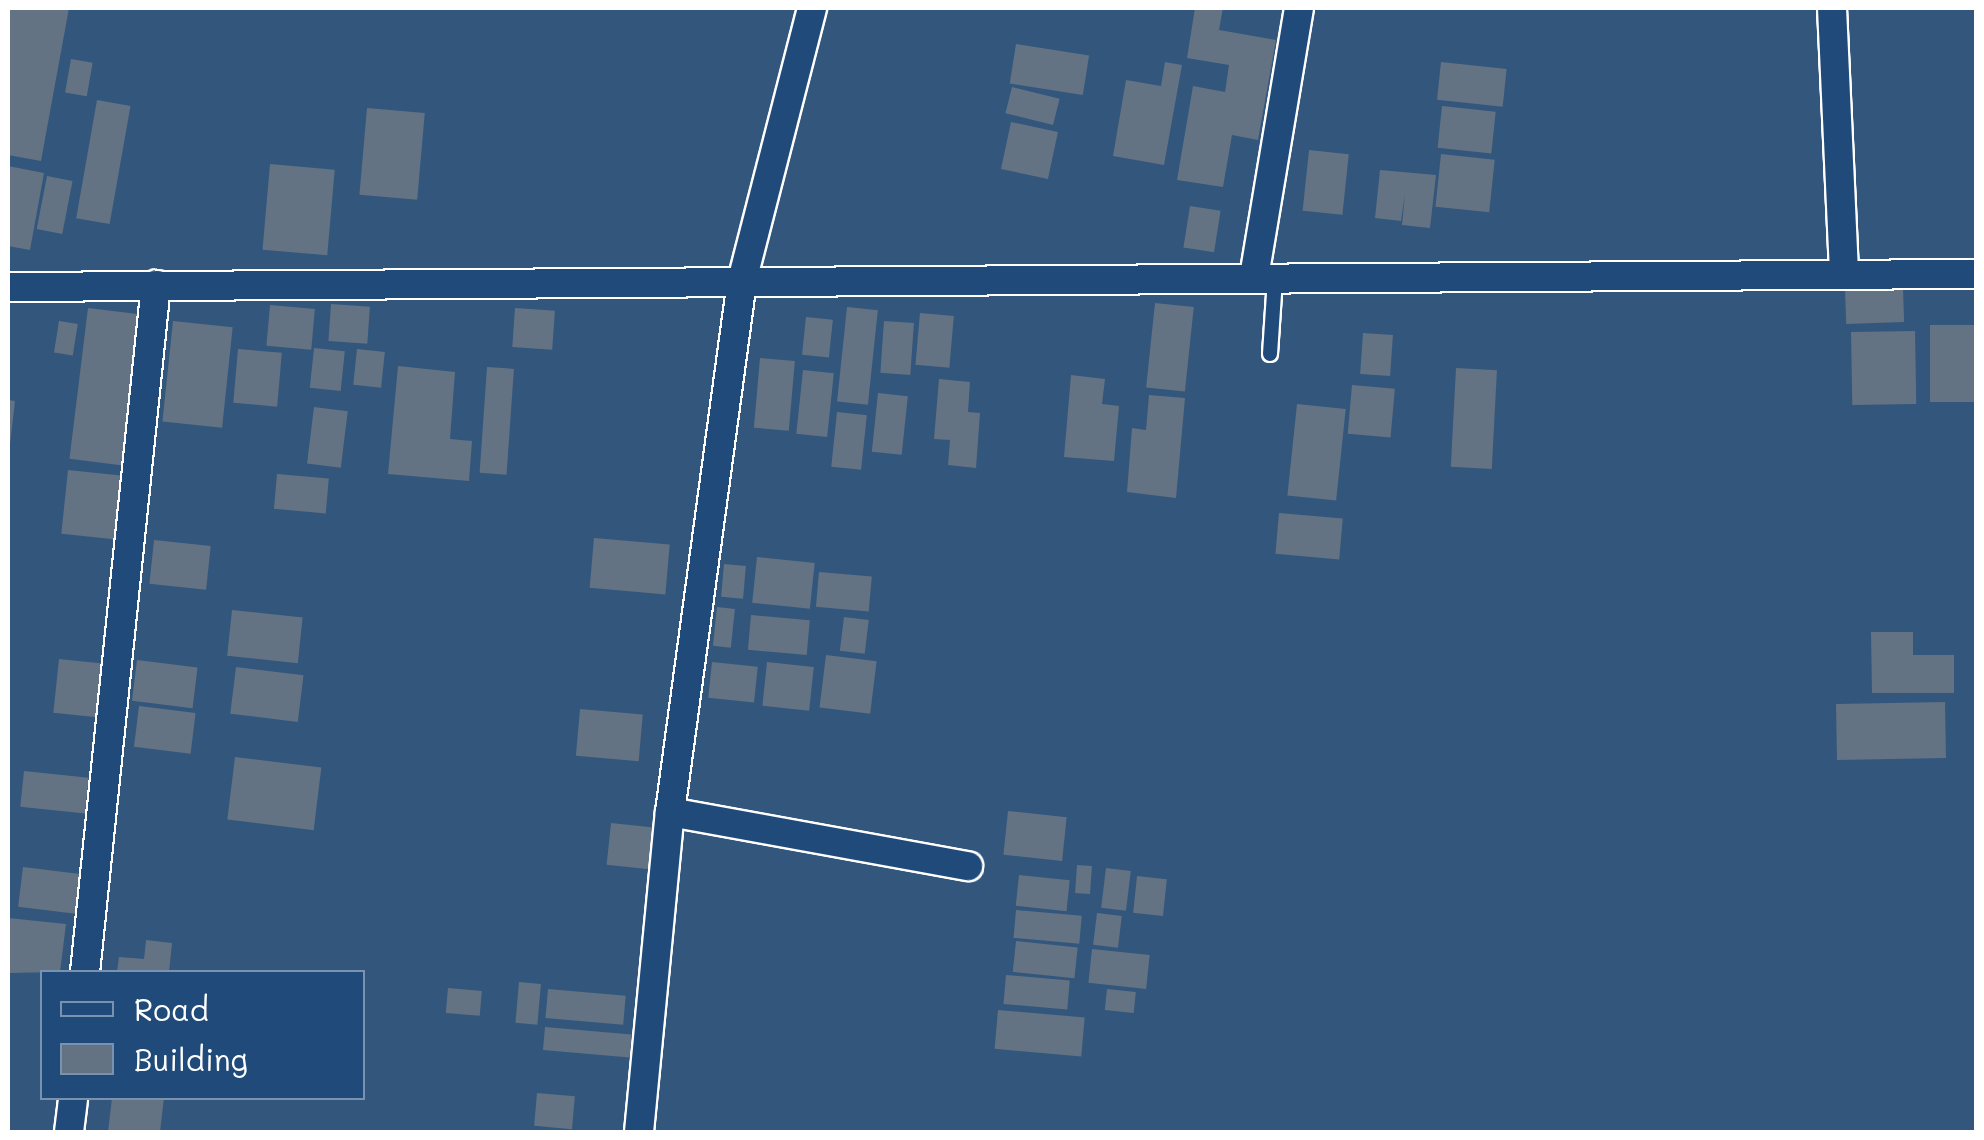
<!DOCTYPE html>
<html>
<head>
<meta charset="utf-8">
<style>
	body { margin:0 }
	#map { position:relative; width:1984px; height:1140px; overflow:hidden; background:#33567d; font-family:Mali,sans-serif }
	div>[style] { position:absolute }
	.building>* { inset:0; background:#637383; transform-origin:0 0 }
	.roads { filter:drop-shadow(2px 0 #fff) drop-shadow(-2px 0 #fff) drop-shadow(0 2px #fff) drop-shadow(0 -2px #fff) }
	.lane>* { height:14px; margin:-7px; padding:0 7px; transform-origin:7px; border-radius:7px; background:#1f4a7a }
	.street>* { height:28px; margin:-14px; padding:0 14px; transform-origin:14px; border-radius:14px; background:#1f4a7a }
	span { translate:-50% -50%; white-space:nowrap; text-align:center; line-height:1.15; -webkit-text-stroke:8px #1f4a7a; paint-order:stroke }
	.frame { position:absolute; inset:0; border:10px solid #fff; pointer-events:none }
	.legend { position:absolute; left:40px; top:970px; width:325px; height:130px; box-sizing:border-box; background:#1f4a7a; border:2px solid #7992af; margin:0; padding:12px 18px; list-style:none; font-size:30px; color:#fff }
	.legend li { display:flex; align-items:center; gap:20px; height:50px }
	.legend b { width:50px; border:2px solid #7992af }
</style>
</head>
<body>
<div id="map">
	<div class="building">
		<div style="clip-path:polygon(8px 8px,69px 8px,41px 161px,8px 155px)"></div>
		<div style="clip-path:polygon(1195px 8px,1223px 8px,1219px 30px,1276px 40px,1258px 140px,1232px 135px,1223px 187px,1177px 180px,1193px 86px,1225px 92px,1229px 65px,1187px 58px)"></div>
		<div style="left:1016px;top:44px;width:74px;height:40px;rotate:9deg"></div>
		<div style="left:71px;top:59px;width:22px;height:34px;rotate:10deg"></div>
		<div style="clip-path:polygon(1165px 62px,1182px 65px,1164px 165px,1113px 156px,1126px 80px,1161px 86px)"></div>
		<div style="left:1441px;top:62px;width:66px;height:38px;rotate:6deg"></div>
		<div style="left:1012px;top:87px;width:49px;height:27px;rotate:14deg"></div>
		<div style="left:97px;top:100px;width:34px;height:120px;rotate:10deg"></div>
		<div style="left:1442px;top:106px;width:54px;height:42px;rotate:6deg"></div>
		<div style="left:367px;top:108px;width:58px;height:87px;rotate:5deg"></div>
		<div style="left:1011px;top:122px;width:48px;height:48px;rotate:12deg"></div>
		<div style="left:1309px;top:150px;width:40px;height:61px;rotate:6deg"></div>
		<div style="left:1441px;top:154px;width:54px;height:53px;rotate:6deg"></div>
		<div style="left:270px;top:164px;width:65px;height:86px;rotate:5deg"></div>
		<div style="clip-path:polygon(8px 166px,44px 173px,30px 250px,8px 246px)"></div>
		<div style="clip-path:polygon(1380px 170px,1436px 175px,1430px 228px,1402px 225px,1405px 194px,1401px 221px,1375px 218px)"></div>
		<div style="left:47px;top:176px;width:26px;height:54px;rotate:11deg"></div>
		<div style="left:1190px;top:206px;width:31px;height:42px;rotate:9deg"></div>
		<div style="left:1903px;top:288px;width:34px;height:58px;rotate:88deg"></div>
		<div style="left:1155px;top:303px;width:39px;height:85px;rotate:6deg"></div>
		<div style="left:331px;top:304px;width:39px;height:37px;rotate:4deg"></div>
		<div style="left:270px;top:305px;width:45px;height:41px;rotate:5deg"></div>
		<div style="left:847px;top:307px;width:31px;height:95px;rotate:6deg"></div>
		<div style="left:88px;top:308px;width:58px;height:152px;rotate:7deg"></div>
		<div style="left:515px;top:308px;width:40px;height:39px;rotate:4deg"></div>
		<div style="left:920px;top:313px;width:34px;height:52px;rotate:5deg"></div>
		<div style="left:806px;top:317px;width:27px;height:38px;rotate:6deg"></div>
		<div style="left:59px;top:321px;width:19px;height:32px;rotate:9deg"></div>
		<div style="left:173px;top:321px;width:60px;height:101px;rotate:6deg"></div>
		<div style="left:884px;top:321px;width:30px;height:52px;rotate:4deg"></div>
		<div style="left:1930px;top:325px;width:46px;height:77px"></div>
		<div style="left:1915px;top:331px;width:73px;height:64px;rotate:89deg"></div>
		<div style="left:1363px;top:333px;width:30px;height:41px;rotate:4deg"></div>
		<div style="left:314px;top:348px;width:31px;height:40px;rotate:6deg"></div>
		<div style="left:238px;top:349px;width:44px;height:54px;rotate:5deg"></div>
		<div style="left:357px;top:349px;width:28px;height:36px;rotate:6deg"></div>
		<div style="left:760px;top:358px;width:35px;height:70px;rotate:5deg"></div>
		<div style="clip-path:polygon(398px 366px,455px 372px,450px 439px,472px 441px,469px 481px,388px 474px)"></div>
		<div style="left:487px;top:367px;width:27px;height:106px;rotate:4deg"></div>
		<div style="left:1456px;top:368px;width:41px;height:99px;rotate:3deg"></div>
		<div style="left:803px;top:370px;width:31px;height:64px;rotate:6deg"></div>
		<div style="clip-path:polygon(1071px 375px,1105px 379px,1102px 404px,1119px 406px,1114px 461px,1064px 457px)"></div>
		<div style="clip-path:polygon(939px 379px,970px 382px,968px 412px,980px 413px,976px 468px,948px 465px,950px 440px,934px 439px)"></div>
		<div style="left:1352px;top:385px;width:43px;height:49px;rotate:5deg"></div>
		<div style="left:878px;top:393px;width:30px;height:59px;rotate:6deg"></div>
		<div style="clip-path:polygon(1149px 395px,1185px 398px,1176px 498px,1127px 492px,1132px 428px,1146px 430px)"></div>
		<div style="clip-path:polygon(8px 400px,15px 401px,10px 444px,8px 444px)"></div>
		<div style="left:1297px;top:404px;width:49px;height:92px;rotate:6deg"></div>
		<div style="left:314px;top:407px;width:34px;height:57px;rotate:7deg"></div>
		<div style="left:837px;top:412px;width:30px;height:55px;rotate:6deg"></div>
		<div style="left:68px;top:470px;width:53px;height:64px;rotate:6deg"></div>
		<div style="left:277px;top:474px;width:52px;height:35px;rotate:5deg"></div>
		<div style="left:1279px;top:513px;width:64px;height:41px;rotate:5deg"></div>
		<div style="left:594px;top:538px;width:76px;height:50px;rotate:5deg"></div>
		<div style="left:154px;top:540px;width:57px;height:44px;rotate:6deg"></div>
		<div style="left:757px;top:557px;width:58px;height:46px;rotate:6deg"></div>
		<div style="left:724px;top:564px;width:22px;height:33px;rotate:5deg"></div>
		<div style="left:819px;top:572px;width:53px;height:35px;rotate:5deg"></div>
		<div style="left:717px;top:607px;width:18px;height:39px;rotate:6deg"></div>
		<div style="left:232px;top:610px;width:71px;height:46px;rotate:6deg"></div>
		<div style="left:751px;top:615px;width:59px;height:35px;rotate:5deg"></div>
		<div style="left:844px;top:617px;width:25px;height:34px;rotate:7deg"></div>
		<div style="clip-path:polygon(1871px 632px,1913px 632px,1913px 655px,1954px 655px,1954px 693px,1872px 693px)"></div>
		<div style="left:826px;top:655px;width:51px;height:53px;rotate:7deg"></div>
		<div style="left:59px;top:659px;width:56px;height:54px;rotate:6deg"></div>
		<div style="left:137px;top:660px;width:61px;height:41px;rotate:7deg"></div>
		<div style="left:712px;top:662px;width:46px;height:36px;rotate:6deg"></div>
		<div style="left:767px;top:662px;width:47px;height:44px;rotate:6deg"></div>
		<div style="left:236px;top:667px;width:68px;height:47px;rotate:7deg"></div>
		<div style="left:1945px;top:702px;width:56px;height:109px;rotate:89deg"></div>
		<div style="left:139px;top:706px;width:57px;height:41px;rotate:7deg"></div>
		<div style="left:580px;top:709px;width:63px;height:47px;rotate:5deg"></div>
		<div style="left:235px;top:757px;width:87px;height:63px;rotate:7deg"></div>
		<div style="left:24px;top:771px;width:65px;height:36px;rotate:6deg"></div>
		<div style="left:1008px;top:811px;width:59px;height:44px;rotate:6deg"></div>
		<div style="left:611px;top:823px;width:50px;height:42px;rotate:6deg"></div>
		<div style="left:1077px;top:865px;width:15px;height:28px;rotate:4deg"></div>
		<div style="left:23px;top:867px;width:70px;height:40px;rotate:7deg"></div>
		<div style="left:1106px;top:868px;width:25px;height:40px;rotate:7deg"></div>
		<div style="left:1019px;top:875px;width:51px;height:31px;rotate:6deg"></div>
		<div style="left:1137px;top:876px;width:30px;height:37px;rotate:6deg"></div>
		<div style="left:1016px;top:910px;width:66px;height:28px;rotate:5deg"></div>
		<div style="left:1097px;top:913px;width:25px;height:32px;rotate:7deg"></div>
		<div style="clip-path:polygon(8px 918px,66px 924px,60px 972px,8px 973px)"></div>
		<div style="clip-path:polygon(146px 940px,172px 943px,169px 972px,117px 972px,119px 957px,144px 959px)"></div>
		<div style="left:1016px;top:941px;width:62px;height:31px;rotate:6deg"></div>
		<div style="left:1092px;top:949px;width:58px;height:34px;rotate:6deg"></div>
		<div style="left:1006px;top:975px;width:64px;height:29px;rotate:5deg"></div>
		<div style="left:519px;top:982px;width:22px;height:41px;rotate:5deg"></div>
		<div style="left:448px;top:988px;width:34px;height:25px;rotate:5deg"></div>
		<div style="left:548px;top:989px;width:78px;height:29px;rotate:5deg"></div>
		<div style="left:1107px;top:989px;width:29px;height:21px;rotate:6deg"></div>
		<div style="left:998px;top:1010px;width:87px;height:39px;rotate:5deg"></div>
		<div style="left:545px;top:1027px;width:87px;height:23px;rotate:5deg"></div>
		<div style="left:537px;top:1093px;width:38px;height:33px;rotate:5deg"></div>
		<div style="clip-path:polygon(112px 1098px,164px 1098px,160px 1132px,108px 1132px)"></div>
	</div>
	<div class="roads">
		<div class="lane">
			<div style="left:1270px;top:354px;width:76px;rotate:-86.2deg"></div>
		</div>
		<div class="street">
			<div style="left:1832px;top:8px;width:264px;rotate:87.4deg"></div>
			<div style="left:1254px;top:277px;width:273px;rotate:-80.5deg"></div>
			<div style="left:8px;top:287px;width:1968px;rotate:-0.38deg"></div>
			<div style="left:670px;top:812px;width:303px;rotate:10.3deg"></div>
			<div style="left:85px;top:972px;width:691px;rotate:-84.1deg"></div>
			<div style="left:69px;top:1132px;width:34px;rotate:-83deg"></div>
			<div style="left:639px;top:1132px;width:321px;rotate:-84.5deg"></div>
			<div style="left:670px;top:812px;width:536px;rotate:-82.28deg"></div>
			<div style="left:742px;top:281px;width:282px;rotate:-75.6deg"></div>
		</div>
	</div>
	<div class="frame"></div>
	<ul class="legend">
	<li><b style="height:12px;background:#1f4a7a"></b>Road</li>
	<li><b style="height:28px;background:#637383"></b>Building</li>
	</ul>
</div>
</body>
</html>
